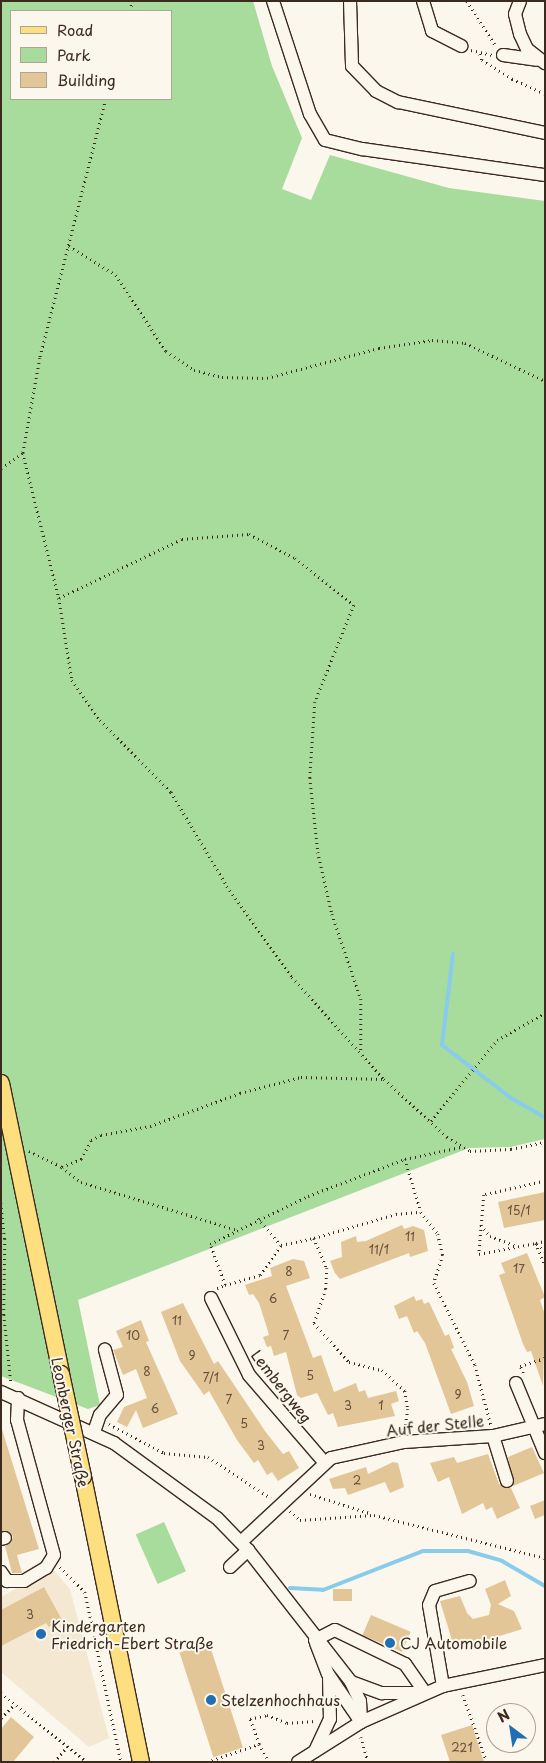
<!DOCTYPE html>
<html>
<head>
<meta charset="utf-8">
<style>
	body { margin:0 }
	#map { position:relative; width:546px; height:1763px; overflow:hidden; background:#fbf7ec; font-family:"Playpen Sans",sans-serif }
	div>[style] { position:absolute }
	.built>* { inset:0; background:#f4e8d2 }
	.green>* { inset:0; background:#a8dc9d; transform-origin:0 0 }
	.stream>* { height:4px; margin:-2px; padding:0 2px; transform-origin:2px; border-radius:2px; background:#89cbea }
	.building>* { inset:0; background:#e2c697; transform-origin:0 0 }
	.path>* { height:2.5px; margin-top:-1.25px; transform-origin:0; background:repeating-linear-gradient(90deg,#3b2a1e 0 1px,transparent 0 5px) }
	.roads { filter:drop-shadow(1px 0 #3b2a1e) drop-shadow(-1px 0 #3b2a1e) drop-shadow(0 1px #3b2a1e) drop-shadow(0 -1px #3b2a1e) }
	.minor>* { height:12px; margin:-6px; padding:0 6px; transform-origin:6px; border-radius:6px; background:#fbf7ec }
	.major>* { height:16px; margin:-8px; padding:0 8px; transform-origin:8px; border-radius:8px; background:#fedf80 }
	.bridges { filter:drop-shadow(1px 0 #3b2a1e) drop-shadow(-1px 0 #3b2a1e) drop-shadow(0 1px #3b2a1e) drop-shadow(0 -1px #3b2a1e) }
	.major-bridge>* { height:16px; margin:-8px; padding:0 8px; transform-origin:8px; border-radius:8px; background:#fedf80 }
	.dots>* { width:14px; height:14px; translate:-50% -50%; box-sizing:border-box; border:2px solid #fbf7ec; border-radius:50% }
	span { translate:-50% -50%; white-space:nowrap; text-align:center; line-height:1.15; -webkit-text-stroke:4px #fbf7ec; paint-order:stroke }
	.number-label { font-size:12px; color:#65513c }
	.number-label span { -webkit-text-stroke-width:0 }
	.street-label { font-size:15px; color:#3b2a1e }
	.poi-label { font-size:15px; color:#3b2a1e }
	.left { translate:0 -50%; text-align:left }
	.frame { position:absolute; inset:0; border:2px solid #3b2a1e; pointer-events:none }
	.legend { position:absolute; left:10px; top:10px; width:162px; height:90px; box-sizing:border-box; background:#fbf7ec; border:1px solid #aea59a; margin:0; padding:6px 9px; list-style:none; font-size:15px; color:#3b2a1e }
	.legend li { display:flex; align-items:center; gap:10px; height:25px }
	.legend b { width:25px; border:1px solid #aea59a }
	.north { position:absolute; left:486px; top:1703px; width:50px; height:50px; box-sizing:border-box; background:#fbf7ec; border:1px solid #aea59a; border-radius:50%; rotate:329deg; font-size:14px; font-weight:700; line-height:20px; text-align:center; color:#3b2a1e }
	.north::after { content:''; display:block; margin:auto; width:18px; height:22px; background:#1f6fb2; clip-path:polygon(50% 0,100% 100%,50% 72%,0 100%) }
</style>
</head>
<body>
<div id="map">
	<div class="built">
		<i style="clip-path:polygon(52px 1568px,70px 1589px,109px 1738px,89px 1747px,1px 1672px,1px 1597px)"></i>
	</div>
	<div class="green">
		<i style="clip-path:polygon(evenodd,1px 1px,253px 1px,272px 66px,302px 138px,282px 189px,311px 200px,330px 155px,449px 188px,545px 201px,545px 1139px,510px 1147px,469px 1148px,78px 1300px,100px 1405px,88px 1409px,1px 1376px,1px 1px,11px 11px,171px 11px,171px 99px,11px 99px,11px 11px)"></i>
		<i style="left:164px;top:1522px;width:54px;height:31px;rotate:66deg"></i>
	</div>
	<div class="stream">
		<i style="left:453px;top:954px;width:92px;rotate:96.9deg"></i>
		<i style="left:442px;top:1045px;width:87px;rotate:37.5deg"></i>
		<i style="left:511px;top:1098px;width:39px;rotate:30deg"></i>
		<i style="left:290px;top:1588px;width:33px;rotate:3deg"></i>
		<i style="left:323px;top:1590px;width:107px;rotate:-21.3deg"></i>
		<i style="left:423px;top:1551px;width:45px"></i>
		<i style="left:468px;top:1551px;width:35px;rotate:16deg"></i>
		<i style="left:502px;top:1561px;width:50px;rotate:30.2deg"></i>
	</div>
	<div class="building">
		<i style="clip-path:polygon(545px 1192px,545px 1220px,504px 1228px,498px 1202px)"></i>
		<i style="clip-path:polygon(402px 1225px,404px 1229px,413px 1226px,424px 1230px,428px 1251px,410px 1257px,409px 1253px,340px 1279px,335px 1273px,330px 1261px,342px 1257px,341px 1242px,356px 1236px,357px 1242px,366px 1241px)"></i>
		<i style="clip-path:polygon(527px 1253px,545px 1297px,540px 1300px,545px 1315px,543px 1386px,531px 1351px,527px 1352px,523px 1344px,499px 1275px,505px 1273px,501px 1263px)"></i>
		<i style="clip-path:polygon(293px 1259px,304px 1261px,310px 1278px,286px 1286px,313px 1358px,321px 1355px,334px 1392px,356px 1383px,359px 1392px,365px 1390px,368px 1398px,396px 1391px,399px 1401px,391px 1404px,395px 1416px,338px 1427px,333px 1413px,328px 1415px,317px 1393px,301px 1398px,297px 1395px,286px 1352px,274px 1356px,271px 1346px,267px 1347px,263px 1337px,269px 1335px,267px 1328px,259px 1303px,253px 1294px,249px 1295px,245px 1285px,272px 1276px,270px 1268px)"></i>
		<i style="clip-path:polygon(414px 1296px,416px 1301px,422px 1299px,424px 1304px,429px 1302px,445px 1336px,449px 1334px,454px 1348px,451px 1349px,467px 1382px,474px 1406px,451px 1414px,425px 1343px,417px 1331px,414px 1333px,407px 1316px,399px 1319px,394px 1306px)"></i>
		<i style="clip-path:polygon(183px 1303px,214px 1364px,218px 1361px,265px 1431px,283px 1454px,289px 1451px,299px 1468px,278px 1481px,272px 1472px,267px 1475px,258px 1460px,254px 1463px,237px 1440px,209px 1391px,204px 1395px,180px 1361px,161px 1312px)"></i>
		<i style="clip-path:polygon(141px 1320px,149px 1341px,146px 1342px,178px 1414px,143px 1428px,136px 1410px,127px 1427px,117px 1422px,124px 1407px,147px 1398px,136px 1369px,123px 1375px,113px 1350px,123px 1347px,116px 1331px)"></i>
		<i style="clip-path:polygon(1px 1426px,39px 1549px,17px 1555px,22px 1573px,12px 1573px,5px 1546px,11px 1543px,13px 1536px,1px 1531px)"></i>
		<i style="clip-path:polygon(532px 1447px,544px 1473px,513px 1486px,508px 1457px)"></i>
		<i style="clip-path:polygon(488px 1454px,499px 1484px,511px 1488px,520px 1508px,497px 1519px,492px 1507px,486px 1510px,483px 1503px,462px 1514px,449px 1477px,438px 1482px,430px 1463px,454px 1457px,457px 1463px)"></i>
		<i style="clip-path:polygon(393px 1462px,398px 1463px,404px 1487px,390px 1493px,385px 1482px,348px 1495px,345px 1488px,333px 1489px,329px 1479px,366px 1467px,368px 1474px)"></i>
		<i style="clip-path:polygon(545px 1500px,545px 1515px,535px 1519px,530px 1506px)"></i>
		<i style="clip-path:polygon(505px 1580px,511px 1596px,498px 1604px,514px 1611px,522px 1629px,455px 1650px,440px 1601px,460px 1596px,467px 1613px,473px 1619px,489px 1615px,491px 1605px,485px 1589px)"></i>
		<i style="clip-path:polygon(44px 1587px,62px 1620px,49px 1627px,46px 1623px,1px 1646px,1px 1610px)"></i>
		<i style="left:352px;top:1589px;width:12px;height:19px;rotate:90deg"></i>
		<i style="left:371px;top:1615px;width:43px;height:22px;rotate:23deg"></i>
		<i style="left:209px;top:1643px;width:110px;height:31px;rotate:72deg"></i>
		<i style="clip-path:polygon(11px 1717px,34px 1737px,13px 1762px,1px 1762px,1px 1729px)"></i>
		<i style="clip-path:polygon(472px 1725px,484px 1762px,450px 1762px,441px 1735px)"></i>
	</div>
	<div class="path">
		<i style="left:467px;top:1px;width:54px;rotate:57.2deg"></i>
		<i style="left:130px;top:11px;width:10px;rotate:-79deg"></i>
		<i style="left:471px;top:50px;width:22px;rotate:13deg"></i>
		<i style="left:480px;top:54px;width:6px;rotate:72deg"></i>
		<i style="left:482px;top:60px;width:36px;rotate:32deg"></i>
		<i style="left:512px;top:79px;width:36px;rotate:24deg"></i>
		<i style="left:106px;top:99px;width:267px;rotate:104.3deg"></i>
		<i style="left:40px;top:358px;width:97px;rotate:100.1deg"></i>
		<i style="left:23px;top:453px;width:149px;rotate:76.1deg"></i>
		<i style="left:59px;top:598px;width:83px;rotate:81deg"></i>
		<i style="left:72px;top:680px;width:49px;rotate:55deg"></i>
		<i style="left:100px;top:720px;width:101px;rotate:45.4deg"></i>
		<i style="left:171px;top:792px;width:109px;rotate:59.2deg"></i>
		<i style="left:227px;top:886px;width:112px;rotate:54.5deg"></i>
		<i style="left:292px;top:977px;width:137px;rotate:48deg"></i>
		<i style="left:384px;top:1079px;width:86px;rotate:42.6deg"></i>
		<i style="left:447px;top:1137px;width:27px;rotate:31deg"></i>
		<i style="left:470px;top:1151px;width:41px;rotate:-2.8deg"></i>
		<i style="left:511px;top:1149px;width:35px;rotate:-12deg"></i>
		<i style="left:69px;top:246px;width:55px;rotate:31.7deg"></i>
		<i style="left:116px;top:275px;width:91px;rotate:56.7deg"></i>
		<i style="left:166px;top:351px;width:34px;rotate:34deg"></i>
		<i style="left:194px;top:370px;width:29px;rotate:14deg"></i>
		<i style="left:222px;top:377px;width:45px;rotate:1.3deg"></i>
		<i style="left:267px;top:378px;width:116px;rotate:-15deg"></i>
		<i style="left:379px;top:348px;width:54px;rotate:-8.6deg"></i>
		<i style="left:432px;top:340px;width:33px;rotate:5deg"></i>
		<i style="left:465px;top:343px;width:89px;rotate:25.4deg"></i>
		<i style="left:1px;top:468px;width:27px;rotate:-34deg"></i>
		<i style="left:59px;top:598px;width:136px;rotate:-25.6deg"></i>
		<i style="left:182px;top:539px;width:67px;rotate:-4.3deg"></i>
		<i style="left:249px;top:534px;width:52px;rotate:27.6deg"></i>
		<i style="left:295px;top:558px;width:75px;rotate:38.5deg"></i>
		<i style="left:354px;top:605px;width:105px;rotate:111.9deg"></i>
		<i style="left:315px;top:702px;width:76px;rotate:93.8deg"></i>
		<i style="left:310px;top:778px;width:74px;rotate:83.8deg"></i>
		<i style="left:318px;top:852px;width:64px;rotate:77.3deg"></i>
		<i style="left:332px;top:914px;width:90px;rotate:71.2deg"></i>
		<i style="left:361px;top:999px;width:52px;rotate:90deg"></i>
		<i style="left:431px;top:1121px;width:104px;rotate:-50.8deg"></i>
		<i style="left:497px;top:1040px;width:55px;rotate:-29.4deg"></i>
		<i style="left:29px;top:1151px;width:37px;rotate:26deg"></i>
		<i style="left:62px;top:1167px;width:21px;rotate:-23deg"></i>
		<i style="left:81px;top:1159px;width:21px;rotate:-62deg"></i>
		<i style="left:91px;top:1140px;width:11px;rotate:-27deg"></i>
		<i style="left:101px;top:1135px;width:50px;rotate:-10.4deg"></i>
		<i style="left:150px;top:1126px;width:96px;rotate:-20.1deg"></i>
		<i style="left:240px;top:1093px;width:63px;rotate:-14.7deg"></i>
		<i style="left:301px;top:1077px;width:83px;rotate:1.4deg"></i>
		<i style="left:405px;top:1159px;width:55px;rotate:73.2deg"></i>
		<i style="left:421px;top:1212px;width:28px;rotate:52deg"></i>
		<i style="left:438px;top:1234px;width:22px;rotate:77deg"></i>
		<i style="left:443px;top:1255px;width:29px;rotate:108deg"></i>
		<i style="left:434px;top:1283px;width:92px;rotate:63.4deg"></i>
		<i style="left:475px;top:1365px;width:62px;rotate:75.1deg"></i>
		<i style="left:62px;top:1167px;width:24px;rotate:38deg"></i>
		<i style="left:81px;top:1182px;width:163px;rotate:17.1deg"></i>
		<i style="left:545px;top:1181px;width:63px;rotate:167.1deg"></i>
		<i style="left:484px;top:1195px;width:59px;rotate:94.8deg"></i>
		<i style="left:479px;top:1254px;width:58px;rotate:-10.9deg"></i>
		<i style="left:536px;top:1243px;width:24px;rotate:68deg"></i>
		<i style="left:1px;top:1203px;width:36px;rotate:84deg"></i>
		<i style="left:5px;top:1239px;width:76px;rotate:90.8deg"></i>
		<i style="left:4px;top:1315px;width:68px;rotate:84.1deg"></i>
		<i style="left:258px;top:1218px;width:35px;rotate:50deg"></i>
		<i style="left:481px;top:1225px;width:14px;rotate:51deg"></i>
		<i style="left:490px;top:1236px;width:28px;rotate:21deg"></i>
		<i style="left:314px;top:1238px;width:85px;rotate:-16.3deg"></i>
		<i style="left:396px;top:1214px;width:25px;rotate:-5deg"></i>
		<i style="left:536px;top:1243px;width:9px;rotate:-13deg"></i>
		<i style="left:537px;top:1244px;width:11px;rotate:41deg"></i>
		<i style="left:225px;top:1285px;width:36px;rotate:-16deg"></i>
		<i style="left:260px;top:1275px;width:37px;rotate:-55deg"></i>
		<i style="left:281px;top:1245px;width:34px;rotate:-12deg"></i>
		<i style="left:314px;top:1238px;width:33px;rotate:67deg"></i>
		<i style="left:327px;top:1268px;width:21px;rotate:93deg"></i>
		<i style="left:326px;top:1289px;width:36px;rotate:109deg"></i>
		<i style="left:314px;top:1323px;width:52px;rotate:48.1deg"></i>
		<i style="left:349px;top:1362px;width:34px;rotate:14deg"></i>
		<i style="left:382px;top:1370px;width:31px;rotate:42deg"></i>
		<i style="left:405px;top:1391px;width:18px;rotate:81deg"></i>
		<i style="left:408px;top:1409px;width:21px;rotate:98deg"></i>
		<i style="left:217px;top:1288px;width:9px;rotate:-21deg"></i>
		<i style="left:225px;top:1285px;width:44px;rotate:-110.1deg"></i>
		<i style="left:210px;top:1244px;width:109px;rotate:-26.1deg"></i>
		<i style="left:308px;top:1196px;width:104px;rotate:-20.9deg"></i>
		<i style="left:405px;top:1159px;width:57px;rotate:-12.1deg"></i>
		<i style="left:523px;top:1373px;width:8px;rotate:-113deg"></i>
		<i style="left:520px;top:1366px;width:26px;rotate:-18deg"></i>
		<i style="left:109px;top:1424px;width:62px;rotate:27.8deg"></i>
		<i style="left:164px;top:1453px;width:44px;rotate:5.2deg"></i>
		<i style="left:208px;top:1457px;width:75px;rotate:33.1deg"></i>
		<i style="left:310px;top:1494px;width:62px;rotate:17.9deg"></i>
		<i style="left:290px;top:1511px;width:13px;rotate:42deg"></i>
		<i style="left:300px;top:1520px;width:73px;rotate:-3.9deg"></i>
		<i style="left:374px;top:1515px;width:176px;rotate:14.1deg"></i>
		<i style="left:60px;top:1567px;width:35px;rotate:45deg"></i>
		<i style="left:85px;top:1592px;width:174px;rotate:78deg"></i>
		<i style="left:1px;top:1693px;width:110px;rotate:38.7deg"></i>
		<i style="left:463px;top:1695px;width:71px;rotate:70.3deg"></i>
		<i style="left:1px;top:1718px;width:20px;rotate:-45deg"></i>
		<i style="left:361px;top:1737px;width:26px;rotate:74deg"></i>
		<i style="left:259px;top:1744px;width:16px;rotate:60deg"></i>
		<i style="left:54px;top:1762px;width:20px;rotate:-49deg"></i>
		<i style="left:207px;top:1762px;width:55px;rotate:-19.1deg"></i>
		<i style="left:259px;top:1744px;width:27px;rotate:-110deg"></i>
		<i style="left:250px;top:1719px;width:17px;rotate:-13deg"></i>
		<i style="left:267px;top:1715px;width:22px;rotate:22deg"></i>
		<i style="left:287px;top:1723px;width:28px;rotate:-4deg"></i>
	</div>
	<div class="roads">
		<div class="minor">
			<i style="left:273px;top:1px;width:119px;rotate:71.9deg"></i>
			<i style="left:310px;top:114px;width:30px;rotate:60deg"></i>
			<i style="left:325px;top:140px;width:38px;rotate:14deg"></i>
			<i style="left:362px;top:149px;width:185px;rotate:8.1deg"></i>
			<i style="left:350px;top:1px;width:65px;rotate:88.2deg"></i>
			<i style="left:352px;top:66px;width:35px;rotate:46deg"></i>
			<i style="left:376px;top:91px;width:25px;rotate:27deg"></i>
			<i style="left:398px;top:102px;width:150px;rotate:11.9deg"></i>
			<i style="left:423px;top:1px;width:31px;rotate:73deg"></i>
			<i style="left:432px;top:31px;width:33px;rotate:27deg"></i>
			<i style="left:520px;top:1px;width:14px;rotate:111deg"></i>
			<i style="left:515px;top:14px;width:21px;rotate:76deg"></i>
			<i style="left:520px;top:34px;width:17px;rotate:65deg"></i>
			<i style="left:527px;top:49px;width:23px;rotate:38deg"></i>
			<i style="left:503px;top:55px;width:34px;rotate:8deg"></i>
			<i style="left:211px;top:1298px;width:86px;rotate:63.7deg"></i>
			<i style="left:249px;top:1375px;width:115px;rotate:49.2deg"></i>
			<i style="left:516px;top:1383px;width:76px;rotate:67.5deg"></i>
			<i style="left:1px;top:1392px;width:124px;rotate:24.3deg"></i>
			<i style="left:114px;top:1443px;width:127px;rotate:36.1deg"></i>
			<i style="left:217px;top:1518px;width:45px;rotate:45.9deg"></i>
			<i style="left:248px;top:1550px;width:167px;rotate:52deg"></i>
			<i style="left:351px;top:1682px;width:21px;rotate:65deg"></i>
			<i style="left:360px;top:1701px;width:21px;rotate:87deg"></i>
			<i style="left:94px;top:1432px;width:18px;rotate:-71deg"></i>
			<i style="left:100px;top:1415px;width:26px;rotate:-50deg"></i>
			<i style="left:117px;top:1395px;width:47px;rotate:-104.9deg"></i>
			<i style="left:493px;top:1436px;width:47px;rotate:72.7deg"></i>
			<i style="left:1px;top:1539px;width:4px;rotate:-14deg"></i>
			<i style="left:241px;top:1542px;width:123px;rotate:-43deg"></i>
			<i style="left:331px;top:1458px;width:75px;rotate:-12.4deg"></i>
			<i style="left:404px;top:1442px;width:89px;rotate:-3.9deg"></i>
			<i style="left:493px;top:1436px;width:53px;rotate:-13deg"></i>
			<i style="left:230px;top:1567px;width:25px;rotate:-43deg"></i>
			<i style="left:1px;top:1572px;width:11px;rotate:56deg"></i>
			<i style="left:7px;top:1581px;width:17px"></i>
			<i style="left:24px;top:1581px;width:26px;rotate:-31deg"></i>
			<i style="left:46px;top:1568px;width:15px;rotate:-58deg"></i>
			<i style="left:54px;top:1555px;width:140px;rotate:-105.3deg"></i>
			<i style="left:17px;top:1420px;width:22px;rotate:-87deg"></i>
			<i style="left:315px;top:1640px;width:22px;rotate:-27deg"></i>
			<i style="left:335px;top:1630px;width:78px;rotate:25.9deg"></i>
			<i style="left:405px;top:1664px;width:35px;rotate:55deg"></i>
			<i style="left:316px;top:1643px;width:33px;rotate:69deg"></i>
			<i style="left:328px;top:1674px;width:58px;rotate:55.5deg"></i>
			<i style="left:351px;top:1682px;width:33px;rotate:20deg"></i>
			<i style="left:382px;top:1693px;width:41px"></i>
			<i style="left:443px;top:1686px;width:82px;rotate:-99.8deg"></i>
			<i style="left:429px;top:1605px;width:15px;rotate:-67deg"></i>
			<i style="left:435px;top:1591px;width:36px;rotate:-16deg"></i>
			<i style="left:315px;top:1751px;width:35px;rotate:-65deg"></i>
			<i style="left:330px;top:1719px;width:40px;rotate:-91.4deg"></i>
			<i style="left:298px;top:1762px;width:75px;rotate:-32.4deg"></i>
			<i style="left:361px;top:1722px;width:90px;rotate:-23.7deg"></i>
			<i style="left:443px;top:1686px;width:104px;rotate:-11.6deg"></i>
		</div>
		<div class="major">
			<i style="left:1px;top:1083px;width:297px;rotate:78.3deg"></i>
			<i style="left:83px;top:1477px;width:291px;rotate:78.5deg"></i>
		</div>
	</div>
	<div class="bridges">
		<div class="major-bridge">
			<i style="left:61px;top:1374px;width:105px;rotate:77.9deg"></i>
		</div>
	</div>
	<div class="dots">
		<i style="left:41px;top:1634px;background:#1f6fb2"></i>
		<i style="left:390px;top:1643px;background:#1f6fb2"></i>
		<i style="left:211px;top:1700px;background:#1f6fb2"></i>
	</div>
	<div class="number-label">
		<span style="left:519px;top:1211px">15/1</span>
		<span style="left:410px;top:1237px">11</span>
		<span style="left:379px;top:1250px">11/1</span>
		<span style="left:519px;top:1269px">17</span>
		<span style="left:289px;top:1272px">8</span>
		<span style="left:273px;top:1299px">6</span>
		<span style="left:177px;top:1321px">11</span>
		<span style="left:133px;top:1336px">10</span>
		<span style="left:286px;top:1336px">7</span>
		<span style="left:192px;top:1356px">9</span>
		<span style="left:147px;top:1372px">8</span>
		<span style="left:310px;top:1376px">5</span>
		<span style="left:211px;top:1378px">7/1</span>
		<span style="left:458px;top:1395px">9</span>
		<span style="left:229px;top:1400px">7</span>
		<span style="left:348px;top:1406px">3</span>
		<span style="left:381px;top:1406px">1</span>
		<span style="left:155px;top:1409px">6</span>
		<span style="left:244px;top:1424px">5</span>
		<span style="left:261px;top:1446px">3</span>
		<span style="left:357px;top:1481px">2</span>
		<span style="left:30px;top:1615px">3</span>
		<span style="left:462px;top:1748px">221</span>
	</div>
	<div class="street-label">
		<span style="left:282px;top:1386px;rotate:52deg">Lembergweg</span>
		<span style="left:71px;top:1422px;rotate:78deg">Leonberger Straße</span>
		<span style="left:435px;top:1425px;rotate:-6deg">Auf der Stelle</span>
	</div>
	<div class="poi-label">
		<span class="left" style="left:51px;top:1634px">Kindergarten<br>Friedrich-Ebert Straße</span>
		<span class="left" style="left:400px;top:1643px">CJ Automobile</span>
		<span class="left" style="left:221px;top:1700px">Stelzenhochhaus</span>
	</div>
	<div class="frame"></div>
	<ul class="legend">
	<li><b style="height:6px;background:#fedf80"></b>Road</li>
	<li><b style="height:14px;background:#a8dc9d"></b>Park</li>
	<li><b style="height:14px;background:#e2c697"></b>Building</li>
	</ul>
	<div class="north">N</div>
</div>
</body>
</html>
